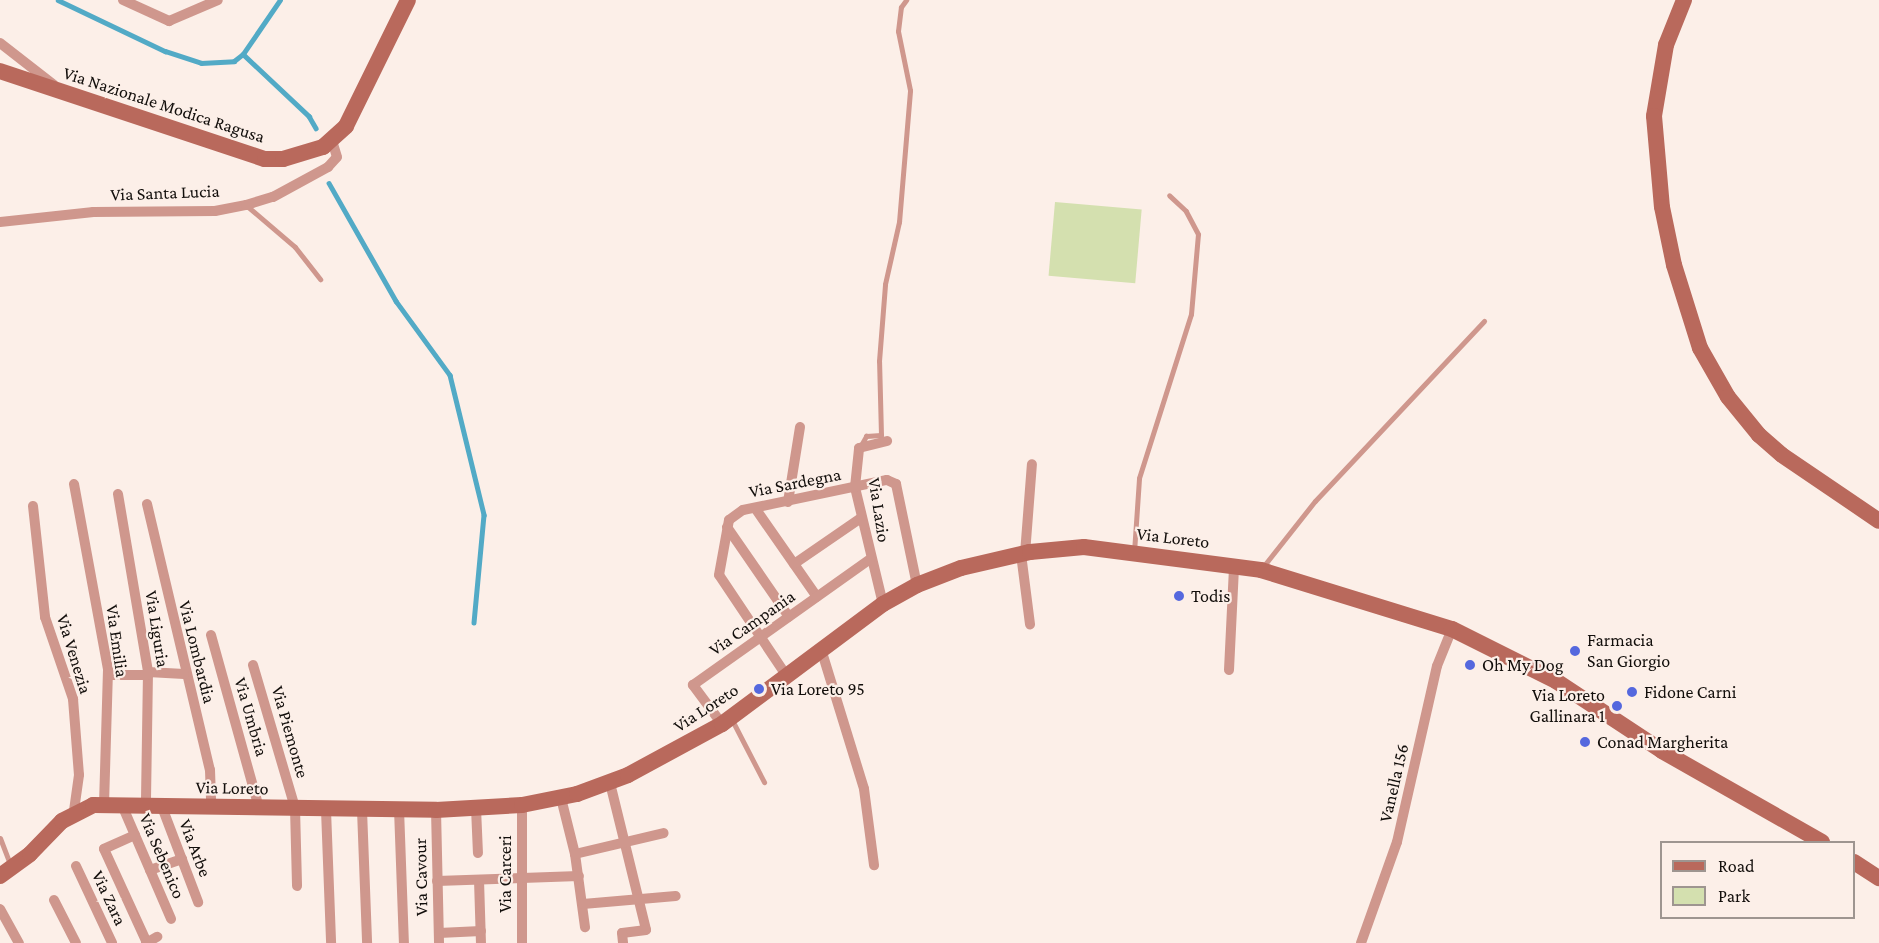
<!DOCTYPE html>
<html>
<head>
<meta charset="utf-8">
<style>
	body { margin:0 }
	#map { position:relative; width:1879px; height:943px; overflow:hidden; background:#fcefe8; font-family:"Crimson Pro",serif }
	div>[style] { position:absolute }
	.green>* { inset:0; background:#d4e0af; transform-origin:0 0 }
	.stream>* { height:4.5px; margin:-2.25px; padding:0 2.25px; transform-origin:2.25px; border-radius:2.25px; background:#52aac6 }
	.lane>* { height:5px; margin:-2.5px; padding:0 2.5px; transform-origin:2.5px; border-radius:2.5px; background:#cf978d }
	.street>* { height:10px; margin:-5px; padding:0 5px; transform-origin:5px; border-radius:5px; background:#cf978d }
	.secondary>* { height:16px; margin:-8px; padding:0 8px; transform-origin:8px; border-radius:8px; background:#b9695c }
	.dots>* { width:16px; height:16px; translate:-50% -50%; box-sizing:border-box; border:3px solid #fcefe8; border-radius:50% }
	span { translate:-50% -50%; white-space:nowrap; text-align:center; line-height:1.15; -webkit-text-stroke:4.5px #fcefe8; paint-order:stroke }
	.street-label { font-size:18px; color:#120e0b }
	.poi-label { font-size:18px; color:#120e0b }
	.left { translate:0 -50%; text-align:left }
	.right { translate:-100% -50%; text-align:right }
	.legend { position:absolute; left:1660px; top:841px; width:195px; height:78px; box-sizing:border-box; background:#fcefe8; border:2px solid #9e9590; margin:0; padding:8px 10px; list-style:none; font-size:18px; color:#120e0b }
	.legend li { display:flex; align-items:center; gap:12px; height:30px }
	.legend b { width:30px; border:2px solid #9e9590 }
</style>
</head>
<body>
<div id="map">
	<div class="green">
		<i style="left:1055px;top:202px;width:87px;height:74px;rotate:5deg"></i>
	</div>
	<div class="stream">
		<i style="left:58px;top:0;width:119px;rotate:25.5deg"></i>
		<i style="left:165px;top:51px;width:38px;rotate:18deg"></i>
		<i style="left:201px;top:63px;width:33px;rotate:-3deg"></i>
		<i style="left:234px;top:61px;width:11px;rotate:-38deg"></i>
		<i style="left:243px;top:54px;width:65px;rotate:-55.6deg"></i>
		<i style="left:243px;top:54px;width:91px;rotate:43.2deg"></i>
		<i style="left:309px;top:116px;width:14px;rotate:60deg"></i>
		<i style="left:329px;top:183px;width:136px;rotate:60.4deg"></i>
		<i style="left:396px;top:301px;width:92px;rotate:53.9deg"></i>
		<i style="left:450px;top:375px;width:144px;rotate:76.3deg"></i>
		<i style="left:484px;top:515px;width:108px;rotate:95.3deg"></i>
	</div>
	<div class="lane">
		<i style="left:247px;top:206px;width:63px;rotate:40.5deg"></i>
		<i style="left:295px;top:247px;width:41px;rotate:52deg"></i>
		<i style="left:860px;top:447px;width:13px;rotate:-61deg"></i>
		<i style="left:866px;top:436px;width:15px;rotate:-4deg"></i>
		<i style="left:881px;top:435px;width:74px;rotate:-91.5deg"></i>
		<i style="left:879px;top:361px;width:77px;rotate:-85.5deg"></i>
		<i style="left:885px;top:284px;width:64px;rotate:-77.3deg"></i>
		<i style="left:899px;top:222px;width:132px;rotate:-85.2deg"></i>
		<i style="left:910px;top:90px;width:60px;rotate:-101.5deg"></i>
		<i style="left:898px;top:31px;width:24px;rotate:-83deg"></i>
		<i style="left:901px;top:7px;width:9px;rotate:-54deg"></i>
		<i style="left:1134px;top:552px;width:74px;rotate:-86.1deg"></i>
		<i style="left:1139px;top:478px;width:172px;rotate:-72.4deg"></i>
		<i style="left:1191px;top:314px;width:80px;rotate:-85deg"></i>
		<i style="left:1198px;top:234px;width:26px;rotate:-118deg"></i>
		<i style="left:1186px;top:211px;width:23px;rotate:-137deg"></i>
		<i style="left:1262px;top:568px;width:85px;rotate:-51.7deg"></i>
		<i style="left:1315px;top:501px;width:247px;rotate:-46.8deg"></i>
		<i style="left:732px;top:720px;width:70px;rotate:62.7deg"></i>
		<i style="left:0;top:838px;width:28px;rotate:69deg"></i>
	</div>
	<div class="street">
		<i style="left:123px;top:0;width:51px;rotate:24.5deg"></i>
		<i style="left:169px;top:21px;width:53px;rotate:-23.2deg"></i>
		<i style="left:0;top:43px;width:68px;rotate:37.9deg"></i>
		<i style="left:0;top:222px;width:94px;rotate:-6.1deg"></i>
		<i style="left:93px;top:212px;width:122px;rotate:-0.5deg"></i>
		<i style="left:215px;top:211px;width:32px;rotate:-11deg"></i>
		<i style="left:246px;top:205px;width:28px;rotate:-17deg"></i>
		<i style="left:273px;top:197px;width:63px;rotate:-28.6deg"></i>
		<i style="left:328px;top:167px;width:13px;rotate:-48deg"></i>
		<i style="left:337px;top:157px;width:17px;rotate:-107deg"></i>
		<i style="left:74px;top:484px;width:189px;rotate:79.6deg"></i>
		<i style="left:108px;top:670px;width:134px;rotate:91.7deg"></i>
		<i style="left:118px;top:494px;width:181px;rotate:80.4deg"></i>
		<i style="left:148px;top:672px;width:134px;rotate:90.9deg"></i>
		<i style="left:788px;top:502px;width:76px;rotate:-80.9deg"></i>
		<i style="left:147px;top:504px;width:273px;rotate:76.7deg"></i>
		<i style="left:210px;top:770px;width:36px;rotate:88deg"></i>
		<i style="left:33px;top:506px;width:112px;rotate:83.8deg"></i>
		<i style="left:45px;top:617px;width:87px;rotate:71.1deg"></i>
		<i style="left:73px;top:699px;width:76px;rotate:85.5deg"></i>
		<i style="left:79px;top:775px;width:37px;rotate:98deg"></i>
		<i style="left:755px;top:508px;width:108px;rotate:55.1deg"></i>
		<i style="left:727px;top:527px;width:109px;rotate:55.4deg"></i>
		<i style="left:1021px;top:554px;width:71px;rotate:82.7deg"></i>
		<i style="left:1025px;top:554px;width:90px;rotate:-85.6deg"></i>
		<i style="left:794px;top:564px;width:81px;rotate:-34.5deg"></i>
		<i style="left:883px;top:604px;width:120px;rotate:-103.5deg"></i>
		<i style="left:855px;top:487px;width:39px;rotate:-84deg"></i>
		<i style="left:859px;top:448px;width:29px;rotate:-14deg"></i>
		<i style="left:211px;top:635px;width:180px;rotate:74.5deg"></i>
		<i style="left:821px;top:649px;width:146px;rotate:72.9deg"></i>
		<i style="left:864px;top:789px;width:77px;rotate:82.5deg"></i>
		<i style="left:253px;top:665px;width:149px;rotate:73.6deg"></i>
		<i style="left:295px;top:808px;width:78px;rotate:88.5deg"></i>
		<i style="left:1229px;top:670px;width:104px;rotate:-87.2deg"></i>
		<i style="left:148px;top:672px;width:36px;rotate:3deg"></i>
		<i style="left:108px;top:675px;width:40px"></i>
		<i style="left:786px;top:675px;width:120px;rotate:-123.8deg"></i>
		<i style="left:719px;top:575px;width:56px;rotate:-79.7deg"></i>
		<i style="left:729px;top:520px;width:17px;rotate:-36deg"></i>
		<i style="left:743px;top:510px;width:147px;rotate:-11.8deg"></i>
		<i style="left:887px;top:480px;width:10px;rotate:24deg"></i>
		<i style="left:896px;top:484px;width:103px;rotate:78.3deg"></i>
		<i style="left:722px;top:724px;width:49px;rotate:-126.6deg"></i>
		<i style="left:693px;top:685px;width:217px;rotate:-35.4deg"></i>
		<i style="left:610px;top:783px;width:151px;rotate:76.2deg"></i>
		<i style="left:646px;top:930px;width:24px;rotate:173deg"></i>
		<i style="left:622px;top:933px;width:10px;rotate:84deg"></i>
		<i style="left:561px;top:798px;width:58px;rotate:76deg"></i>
		<i style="left:575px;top:854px;width:74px;rotate:82.2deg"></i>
		<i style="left:122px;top:805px;width:124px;rotate:66.7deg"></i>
		<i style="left:522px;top:805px;width:138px;rotate:90deg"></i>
		<i style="left:162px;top:807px;width:102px;rotate:69.2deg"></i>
		<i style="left:476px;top:808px;width:45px;rotate:87.5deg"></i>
		<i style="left:399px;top:809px;width:134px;rotate:87.9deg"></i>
		<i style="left:326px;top:810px;width:133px;rotate:87.8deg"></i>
		<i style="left:362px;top:810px;width:133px;rotate:87.8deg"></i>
		<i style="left:436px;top:810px;width:133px;rotate:88.7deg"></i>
		<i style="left:135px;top:835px;width:34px;rotate:156deg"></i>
		<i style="left:104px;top:849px;width:103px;rotate:65.4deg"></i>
		<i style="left:575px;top:854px;width:91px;rotate:-13.3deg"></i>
		<i style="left:76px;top:866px;width:85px;rotate:64.9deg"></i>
		<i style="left:150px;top:870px;width:34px;rotate:-19deg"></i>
		<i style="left:479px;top:880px;width:63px;rotate:88.2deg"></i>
		<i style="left:437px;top:881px;width:142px;rotate:-2deg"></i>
		<i style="left:54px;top:900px;width:48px;rotate:62.9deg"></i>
		<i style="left:583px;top:904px;width:93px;rotate:-4.9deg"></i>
		<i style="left:0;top:909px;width:39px;rotate:61deg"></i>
		<i style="left:439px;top:933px;width:42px;rotate:-2.7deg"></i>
		<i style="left:146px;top:943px;width:13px;rotate:-29deg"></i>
		<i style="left:1361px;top:943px;width:107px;rotate:-70.4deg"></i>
		<i style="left:1397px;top:842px;width:180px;rotate:-77.2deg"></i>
		<i style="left:1437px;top:666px;width:40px;rotate:-68deg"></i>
	</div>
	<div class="secondary">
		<i style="left:1684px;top:0;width:48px;rotate:111.8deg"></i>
		<i style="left:1666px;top:45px;width:72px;rotate:99.6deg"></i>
		<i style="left:1654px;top:116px;width:91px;rotate:85deg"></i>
		<i style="left:1662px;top:207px;width:59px;rotate:78.3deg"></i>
		<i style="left:1674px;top:265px;width:87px;rotate:72.6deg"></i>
		<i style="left:1700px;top:348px;width:56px;rotate:60.3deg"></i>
		<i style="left:1728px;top:397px;width:49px;rotate:50.8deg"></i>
		<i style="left:1759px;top:435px;width:30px;rotate:41deg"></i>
		<i style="left:1782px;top:455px;width:117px;rotate:34.2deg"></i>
		<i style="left:0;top:71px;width:279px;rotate:18.4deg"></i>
		<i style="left:265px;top:159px;width:18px"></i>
		<i style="left:283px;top:159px;width:42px;rotate:-16.7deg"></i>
		<i style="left:323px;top:147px;width:31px;rotate:-42deg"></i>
		<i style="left:346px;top:126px;width:140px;rotate:-63.8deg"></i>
		<i style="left:1854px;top:862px;width:30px;rotate:33deg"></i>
		<i style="left:0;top:876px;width:37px;rotate:-36deg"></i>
		<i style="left:30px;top:854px;width:46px;rotate:-45.9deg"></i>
		<i style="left:62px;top:821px;width:35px;rotate:-27deg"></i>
		<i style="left:93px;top:805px;width:343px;rotate:0.8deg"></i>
		<i style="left:436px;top:810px;width:86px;rotate:-3.3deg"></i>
		<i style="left:522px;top:805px;width:56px;rotate:-11.3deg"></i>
		<i style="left:577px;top:794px;width:54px;rotate:-20.4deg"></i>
		<i style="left:628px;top:775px;width:107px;rotate:-28.5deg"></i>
		<i style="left:722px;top:724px;width:201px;rotate:-36.7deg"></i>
		<i style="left:883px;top:604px;width:39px;rotate:-29deg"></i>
		<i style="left:917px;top:585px;width:47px;rotate:-21.1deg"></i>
		<i style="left:961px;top:568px;width:71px;rotate:-13.1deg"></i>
		<i style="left:1030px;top:552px;width:54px;rotate:-5.3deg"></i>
		<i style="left:1084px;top:547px;width:178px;rotate:7.4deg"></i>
		<i style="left:1261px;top:570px;width:200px;rotate:17.2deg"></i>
		<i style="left:1452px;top:629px;width:116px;rotate:26.6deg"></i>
		<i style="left:1556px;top:681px;width:127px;rotate:33.4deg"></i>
		<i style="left:1662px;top:751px;width:184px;rotate:29.6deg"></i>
	</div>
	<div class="dots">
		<i style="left:1179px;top:596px;background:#5568de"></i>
		<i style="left:1575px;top:651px;background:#5568de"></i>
		<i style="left:1470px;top:665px;background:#5568de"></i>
		<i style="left:759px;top:689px;background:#5568de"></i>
		<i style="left:1632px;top:692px;background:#5568de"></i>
		<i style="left:1617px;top:706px;background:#5568de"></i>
		<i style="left:1585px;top:742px;background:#5568de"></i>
	</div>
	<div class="street-label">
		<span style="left:164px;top:105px;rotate:18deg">Via Nazionale Modica Ragusa</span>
		<span style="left:165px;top:193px;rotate:-2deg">Via Santa Lucia</span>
		<span style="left:795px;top:483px;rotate:-11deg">Via Sardegna</span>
		<span style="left:879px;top:510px;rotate:81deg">Via Lazio</span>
		<span style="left:1173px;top:538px;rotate:7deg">Via Loreto</span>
		<span style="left:752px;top:623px;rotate:-35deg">Via Campania</span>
		<span style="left:157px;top:629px;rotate:81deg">Via Liguria</span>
		<span style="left:117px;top:641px;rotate:82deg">Via Emilia</span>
		<span style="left:197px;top:652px;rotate:76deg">Via Lombardia</span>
		<span style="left:74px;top:654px;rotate:73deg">Via Venezia</span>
		<span style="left:706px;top:708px;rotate:-33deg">Via Loreto</span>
		<span style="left:251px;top:717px;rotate:74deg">Via Umbria</span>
		<span style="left:290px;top:732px;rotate:74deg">Via Piemonte</span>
		<span style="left:1394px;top:783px;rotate:-77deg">Vanella 156</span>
		<span style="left:232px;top:788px;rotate:1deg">Via Loreto</span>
		<span style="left:195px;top:848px;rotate:69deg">Via Arbe</span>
		<span style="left:162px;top:856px;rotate:67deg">Via Sebenico</span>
		<span style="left:505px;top:874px;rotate:-90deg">Via Carceri</span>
		<span style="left:421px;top:877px;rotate:-91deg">Via Cavour</span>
		<span style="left:109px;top:898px;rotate:65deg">Via Zara</span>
	</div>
	<div class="poi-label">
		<span class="left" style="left:1191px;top:596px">Todis</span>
		<span class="left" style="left:1587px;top:651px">Farmacia<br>San Giorgio</span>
		<span class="left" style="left:1482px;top:665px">Oh My Dog</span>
		<span class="left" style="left:771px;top:689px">Via Loreto 95</span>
		<span class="left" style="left:1644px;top:692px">Fidone Carni</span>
		<span class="right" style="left:1605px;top:706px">Via Loreto<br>Gallinara 1</span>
		<span class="left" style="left:1597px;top:742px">Conad Margherita</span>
	</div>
	<ul class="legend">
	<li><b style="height:8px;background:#b9695c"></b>Road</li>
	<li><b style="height:16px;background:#d4e0af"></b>Park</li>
	</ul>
</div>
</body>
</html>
